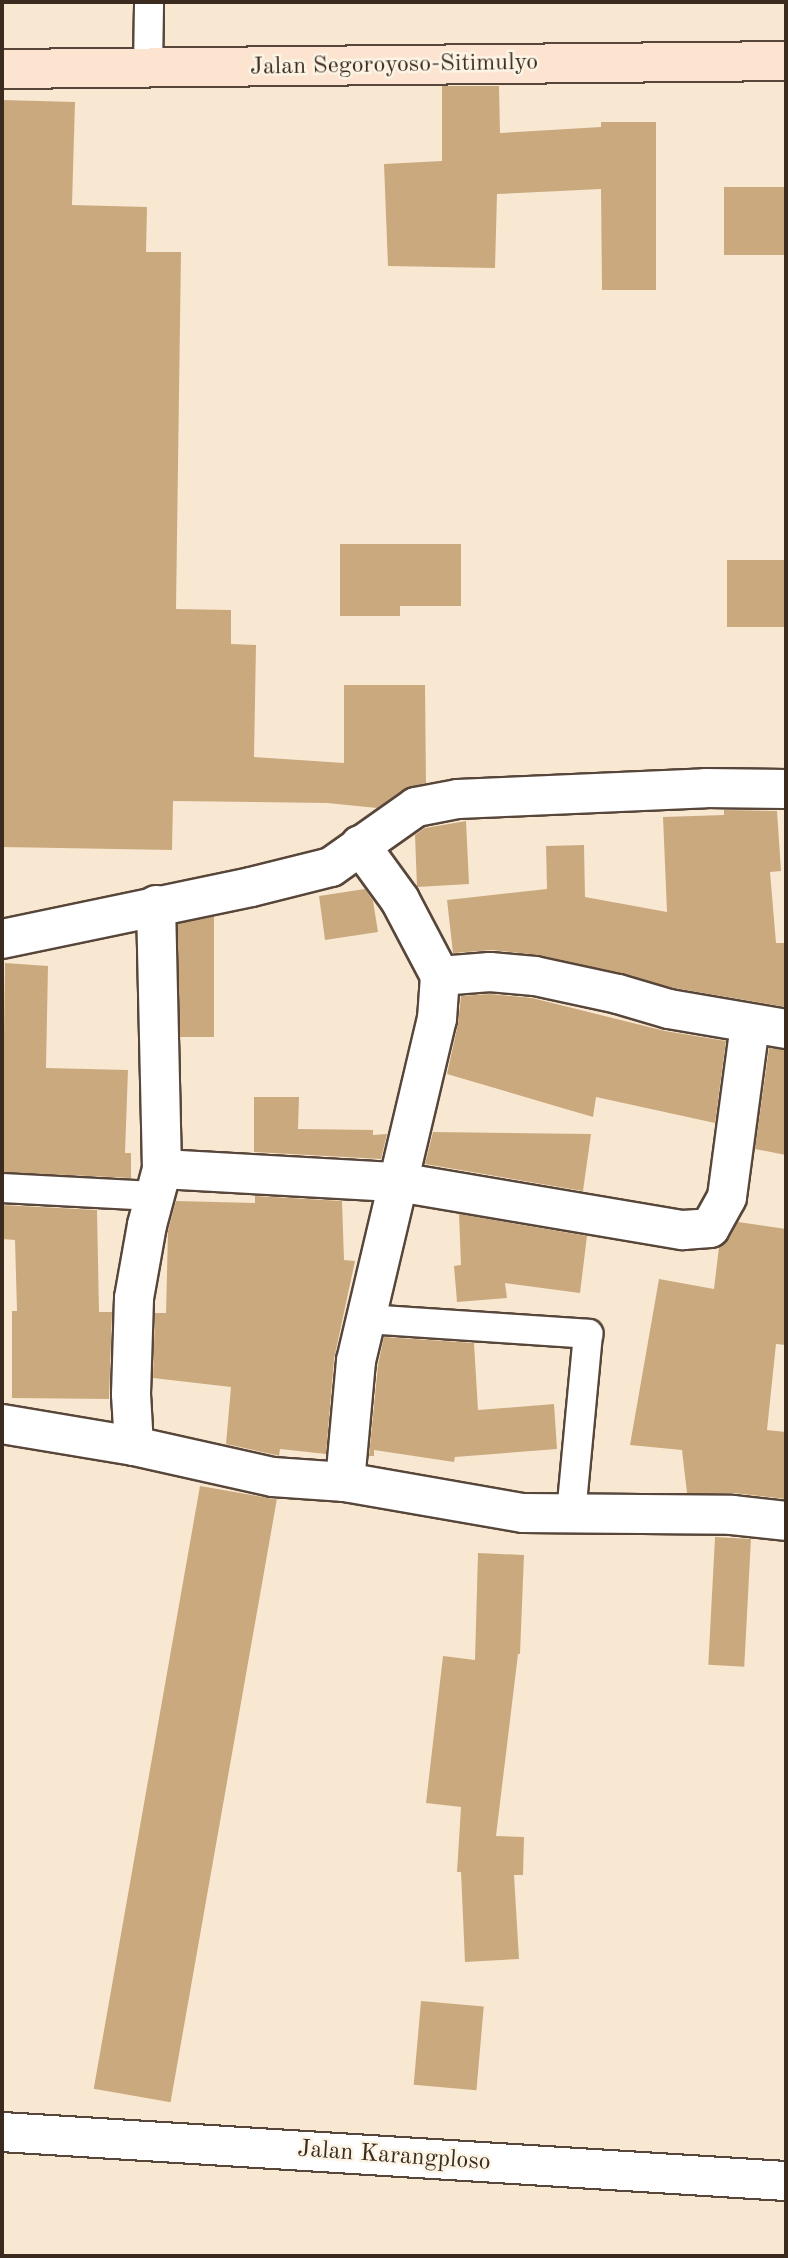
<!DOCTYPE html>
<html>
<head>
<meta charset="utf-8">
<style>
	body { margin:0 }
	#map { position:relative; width:788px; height:2258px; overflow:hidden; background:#f8e8d1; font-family:"Old Standard TT",serif }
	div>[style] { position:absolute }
	.building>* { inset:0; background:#cba97f; transform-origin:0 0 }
	.roads { filter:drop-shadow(2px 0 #574639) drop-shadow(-2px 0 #574639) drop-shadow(0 2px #574639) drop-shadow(0 -2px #574639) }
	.lane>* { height:28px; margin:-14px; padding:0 14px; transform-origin:14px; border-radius:14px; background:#fff }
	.street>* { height:38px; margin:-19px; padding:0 19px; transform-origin:19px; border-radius:19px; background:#fff }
	.secondary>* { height:38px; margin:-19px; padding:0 19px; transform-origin:19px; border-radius:19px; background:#fde4d1 }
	span { translate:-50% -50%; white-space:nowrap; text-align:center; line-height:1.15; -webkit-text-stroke:5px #fcf5e5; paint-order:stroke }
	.street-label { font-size:24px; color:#3b2a1e }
	.frame { position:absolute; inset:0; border:4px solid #3b2a1e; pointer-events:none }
</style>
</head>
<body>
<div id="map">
	<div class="building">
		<i style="clip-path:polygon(442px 86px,499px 86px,500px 133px,601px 127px,601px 122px,656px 122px,656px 290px,602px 290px,601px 189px,497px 194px,495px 268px,388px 266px,384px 164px,442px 161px)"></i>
		<i style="clip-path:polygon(2px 100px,75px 102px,72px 205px,147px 207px,146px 252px,181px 252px,176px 609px,231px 610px,231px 644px,256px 645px,254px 757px,344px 763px,344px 685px,425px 685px,426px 783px,404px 789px,377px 808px,327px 803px,173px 801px,172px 850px,2px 847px)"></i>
		<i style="left:786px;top:187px;width:68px;height:62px;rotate:90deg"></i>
		<i style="clip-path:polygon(340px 544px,461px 544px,461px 606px,400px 606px,400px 616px,340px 616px)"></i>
		<i style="left:786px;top:560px;width:67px;height:59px;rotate:90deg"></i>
		<i style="clip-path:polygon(724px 810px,777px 811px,781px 871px,770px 872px,776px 943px,786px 943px,786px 1007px,674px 988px,539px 955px,492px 950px,453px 953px,447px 900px,547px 889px,546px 846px,584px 845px,585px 897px,667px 912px,663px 817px,724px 815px)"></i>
		<i style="clip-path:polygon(466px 821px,469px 884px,417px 887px,415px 835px,425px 828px)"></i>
		<i style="clip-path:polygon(365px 889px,373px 901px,378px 932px,325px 940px,319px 896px)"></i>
		<i style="left:214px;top:917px;width:120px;height:37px;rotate:90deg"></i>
		<i style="clip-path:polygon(5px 963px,48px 966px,46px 1068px,128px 1070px,125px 1153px,131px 1153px,131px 1178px,2px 1172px)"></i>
		<i style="clip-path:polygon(490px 994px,532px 998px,665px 1031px,726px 1041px,715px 1123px,596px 1097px,593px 1117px,447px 1074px,458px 1024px,461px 996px)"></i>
		<i style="clip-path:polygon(769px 1048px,786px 1050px,786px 1155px,755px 1149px)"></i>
		<i style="clip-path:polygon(254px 1097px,299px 1097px,298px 1129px,373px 1130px,373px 1135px,387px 1134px,381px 1159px,254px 1152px)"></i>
		<i style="clip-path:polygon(433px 1132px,591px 1134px,583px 1191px,425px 1164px)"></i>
		<i style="clip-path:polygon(255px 1196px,342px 1201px,344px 1260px,355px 1261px,334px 1359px,326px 1454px,280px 1449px,279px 1456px,276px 1455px,226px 1444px,231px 1387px,153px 1378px,155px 1313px,166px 1313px,168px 1231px,176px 1201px,255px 1203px)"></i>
		<i style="clip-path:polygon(2px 1205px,97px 1210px,99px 1312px,112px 1312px,109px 1399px,12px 1398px,12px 1311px,17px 1311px,15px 1240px,2px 1239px)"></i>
		<i style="clip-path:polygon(459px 1214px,587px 1236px,580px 1293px,505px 1283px,507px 1298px,457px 1302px,454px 1266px,461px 1265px)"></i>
		<i style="clip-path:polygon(738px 1222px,786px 1229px,786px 1345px,776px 1344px,767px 1430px,786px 1432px,786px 1499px,734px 1493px,687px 1493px,682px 1450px,630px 1445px,659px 1279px,714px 1289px,719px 1247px,729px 1239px)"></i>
		<i style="clip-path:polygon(384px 1337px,474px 1343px,478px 1410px,554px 1404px,557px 1449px,455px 1457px,454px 1462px,374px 1450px,374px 1456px,369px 1456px,378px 1365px)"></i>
		<i style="left:200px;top:1486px;width:78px;height:612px;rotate:10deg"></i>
		<i style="left:715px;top:1537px;width:36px;height:128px;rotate:3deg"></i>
		<i style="clip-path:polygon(478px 1553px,524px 1555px,520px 1654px,518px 1654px,496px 1836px,524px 1837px,523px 1875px,514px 1875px,519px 1959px,465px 1962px,461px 1872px,457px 1872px,461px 1807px,426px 1803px,443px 1656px,475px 1660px)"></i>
		<i style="left:421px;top:2001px;width:63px;height:84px;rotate:5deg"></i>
	</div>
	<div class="roads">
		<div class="lane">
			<i style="left:148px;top:69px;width:67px;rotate:-89.1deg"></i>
			<i style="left:2px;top:1188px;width:152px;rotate:3deg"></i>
			<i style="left:365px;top:1319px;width:224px;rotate:3.8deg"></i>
			<i style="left:588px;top:1334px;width:181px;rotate:95.4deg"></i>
		</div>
		<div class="street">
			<i style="left:2px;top:939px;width:254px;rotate:-11.8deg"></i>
			<i style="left:251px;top:887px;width:82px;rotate:-14deg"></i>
			<i style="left:331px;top:867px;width:104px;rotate:-35.2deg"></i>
			<i style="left:416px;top:807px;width:43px;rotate:-10.8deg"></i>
			<i style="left:458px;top:799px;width:248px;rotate:-2.5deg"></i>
			<i style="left:706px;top:788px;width:80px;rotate:0.7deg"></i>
			<i style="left:440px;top:976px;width:50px;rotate:-4.6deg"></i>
			<i style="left:490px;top:972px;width:45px;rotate:5.1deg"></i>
			<i style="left:535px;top:976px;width:85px;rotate:12.2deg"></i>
			<i style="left:618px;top:994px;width:53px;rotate:16.4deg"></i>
			<i style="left:669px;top:1009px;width:119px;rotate:9.7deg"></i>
			<i style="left:162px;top:1169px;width:236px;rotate:3.2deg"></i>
			<i style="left:398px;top:1182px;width:289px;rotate:9.6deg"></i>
			<i style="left:683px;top:1230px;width:27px;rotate:-4deg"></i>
			<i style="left:710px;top:1228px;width:35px;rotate:-61deg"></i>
			<i style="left:727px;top:1197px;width:175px;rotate:-82.4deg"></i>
			<i style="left:2px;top:1424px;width:134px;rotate:9.5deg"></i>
			<i style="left:134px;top:1446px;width:142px;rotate:12.6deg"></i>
			<i style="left:273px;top:1477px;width:72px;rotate:4deg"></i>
			<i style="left:345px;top:1482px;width:181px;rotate:9.9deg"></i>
			<i style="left:523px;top:1513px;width:209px;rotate:0.5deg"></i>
			<i style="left:732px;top:1515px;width:54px;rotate:6.3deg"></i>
			<i style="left:134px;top:1446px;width:52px;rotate:-93.3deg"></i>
			<i style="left:131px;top:1394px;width:96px;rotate:-88.2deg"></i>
			<i style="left:134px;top:1298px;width:74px;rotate:-79.9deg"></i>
			<i style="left:147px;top:1225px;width:58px;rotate:-75deg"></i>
			<i style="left:162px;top:1169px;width:264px;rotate:-91.3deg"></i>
			<i style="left:345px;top:1482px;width:121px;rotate:-84.8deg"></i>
			<i style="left:356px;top:1361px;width:351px;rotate:-76.7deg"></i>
			<i style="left:437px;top:1019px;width:43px;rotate:-86deg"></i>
			<i style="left:440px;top:976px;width:86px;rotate:-117.8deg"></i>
			<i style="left:400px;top:900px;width:68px;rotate:-126deg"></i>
			<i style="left:2px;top:2132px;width:786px;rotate:3.58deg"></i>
		</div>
		<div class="secondary">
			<i style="left:2px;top:69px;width:784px;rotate:-0.58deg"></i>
		</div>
	</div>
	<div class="street-label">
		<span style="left:394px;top:66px;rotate:-1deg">Jalan Segoroyoso-Sitimulyo</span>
		<span style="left:394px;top:2157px;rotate:4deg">Jalan Karangploso</span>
	</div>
	<div class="frame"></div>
</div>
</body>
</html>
